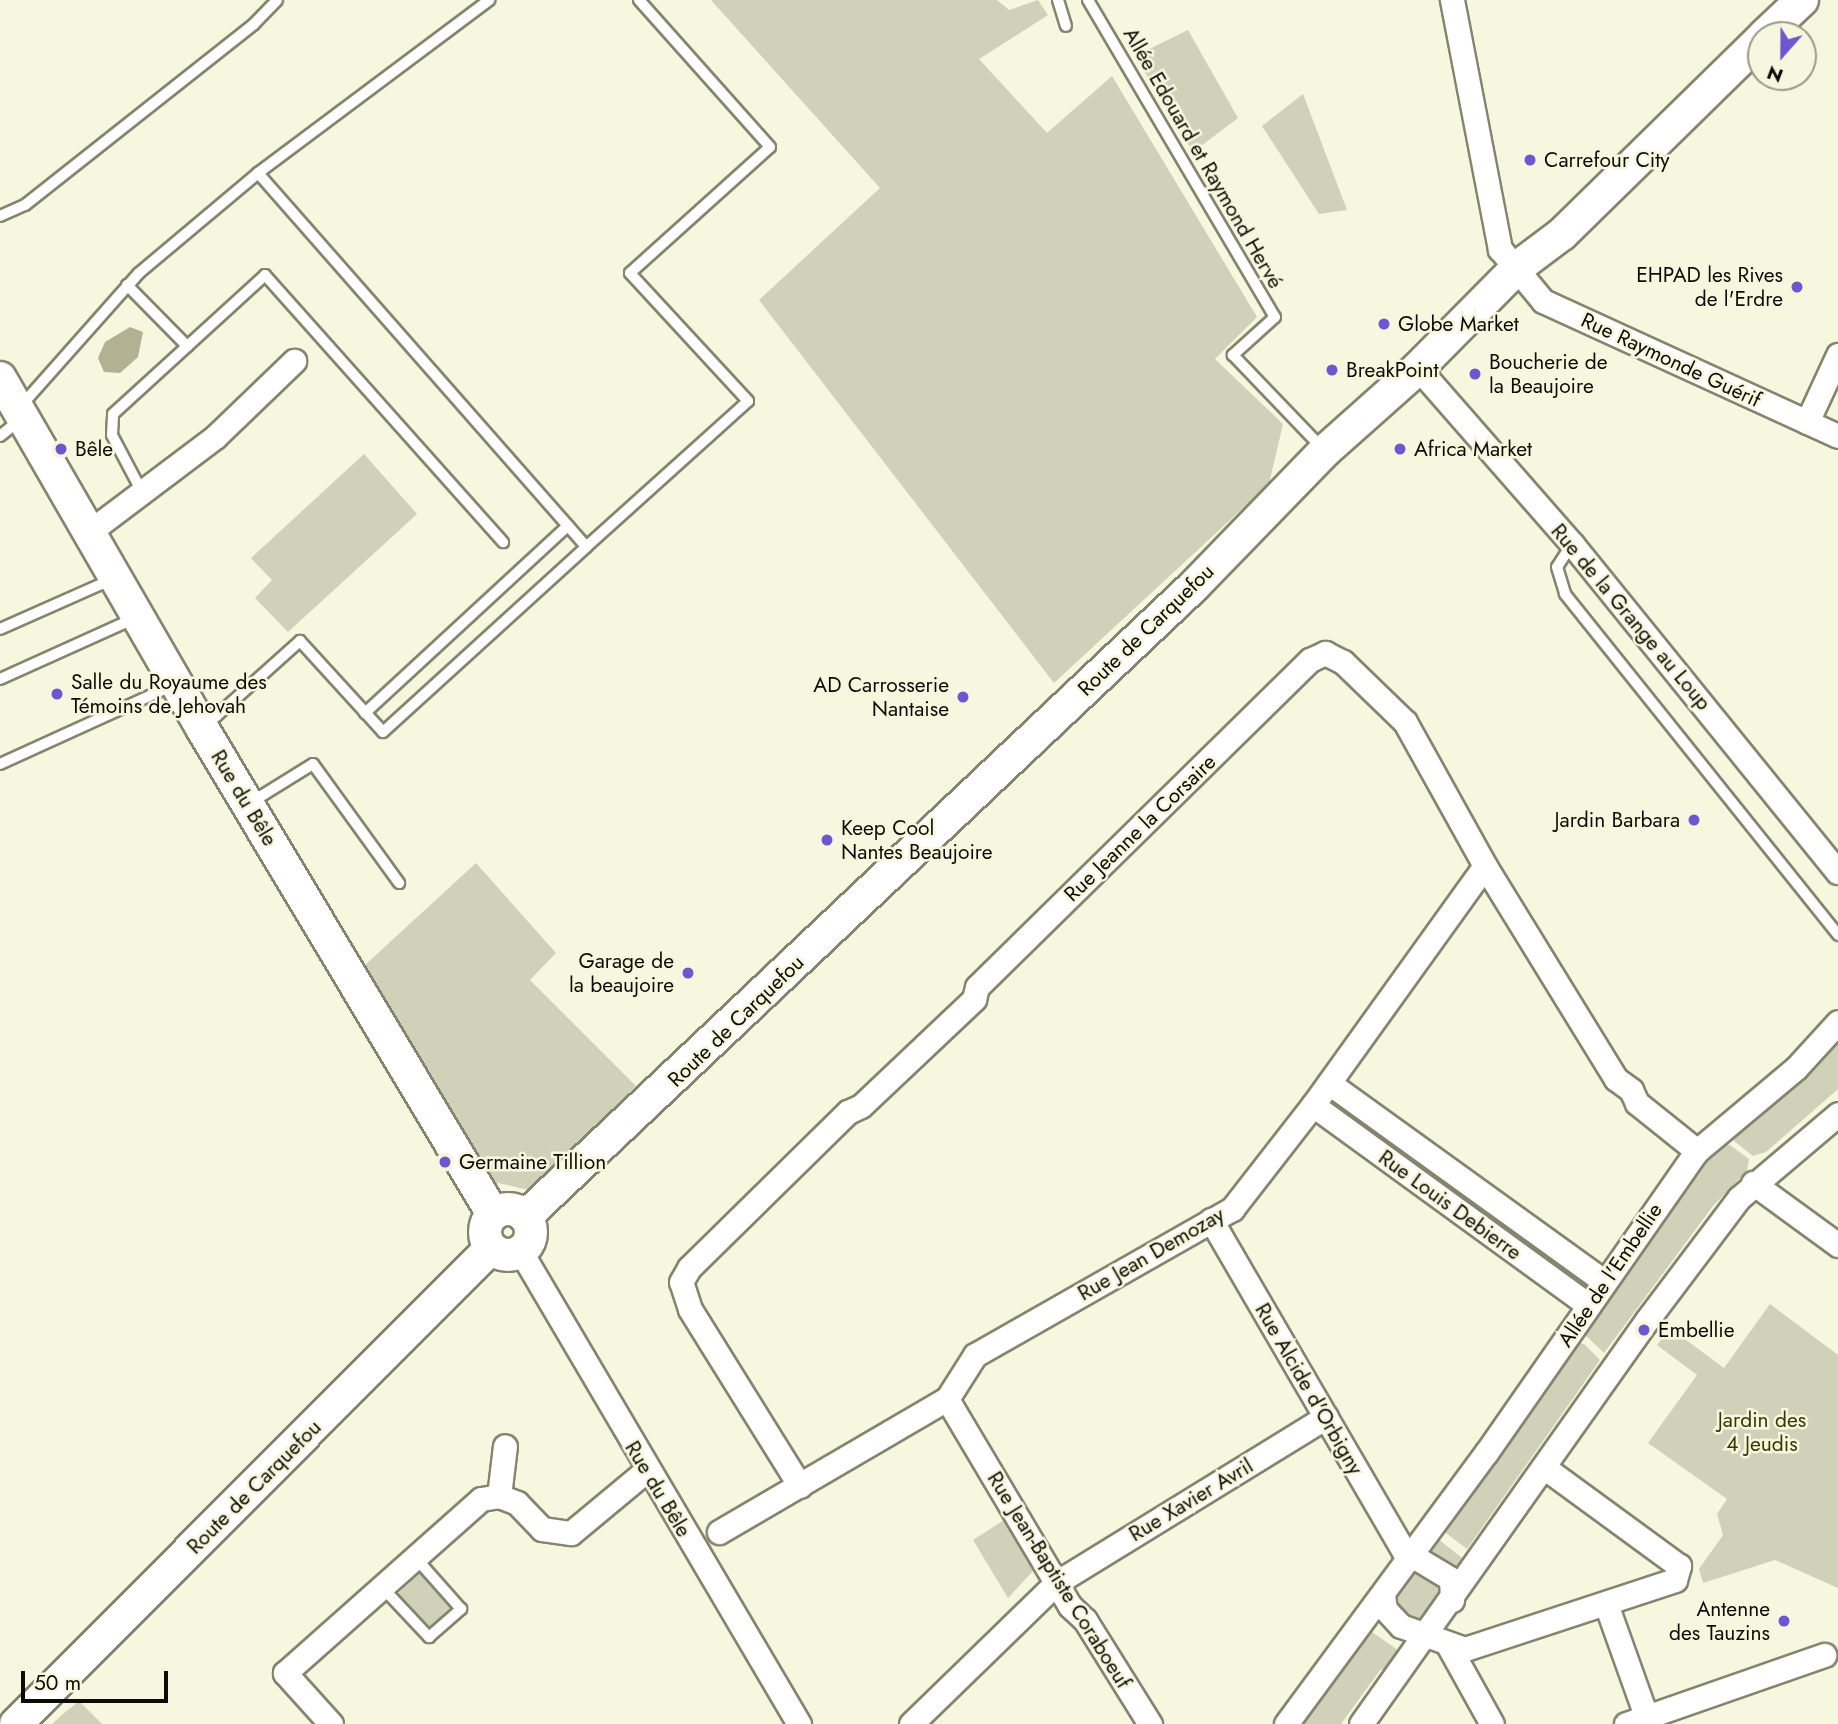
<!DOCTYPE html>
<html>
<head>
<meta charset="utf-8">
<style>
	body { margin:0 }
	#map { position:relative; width:1838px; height:1724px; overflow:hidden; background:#f6f7de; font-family:Jost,sans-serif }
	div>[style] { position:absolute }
	.green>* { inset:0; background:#d1d1ba; transform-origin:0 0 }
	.water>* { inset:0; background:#b2b293 }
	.roads { filter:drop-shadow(2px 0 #84856e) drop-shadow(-2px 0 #84856e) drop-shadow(0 2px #84856e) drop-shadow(0 -2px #84856e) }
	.lane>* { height:10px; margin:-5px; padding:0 5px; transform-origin:5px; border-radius:5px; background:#fff }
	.street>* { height:23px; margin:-11.5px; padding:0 11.5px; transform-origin:11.5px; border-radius:11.5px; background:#fff }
	.secondary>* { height:32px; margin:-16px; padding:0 16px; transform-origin:16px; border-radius:16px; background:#fff }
	.secondary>.ring { margin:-16px; padding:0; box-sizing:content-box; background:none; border:32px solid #fff; border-radius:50% }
	.dots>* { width:19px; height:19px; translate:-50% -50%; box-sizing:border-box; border:4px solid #f6f7de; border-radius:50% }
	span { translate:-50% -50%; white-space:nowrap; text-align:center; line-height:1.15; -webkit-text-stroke:5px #f6f7de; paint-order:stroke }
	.street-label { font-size:21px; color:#0c0c05 }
	.poi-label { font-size:21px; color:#0c0c05 }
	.left { translate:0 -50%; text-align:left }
	.right { translate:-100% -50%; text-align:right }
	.park-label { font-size:21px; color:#3a3800 }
	.north { position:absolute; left:1747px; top:21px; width:70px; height:70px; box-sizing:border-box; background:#f6f7de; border:2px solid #989987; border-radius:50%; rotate:201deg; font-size:19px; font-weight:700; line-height:28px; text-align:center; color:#0c0c05 }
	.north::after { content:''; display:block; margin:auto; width:24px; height:32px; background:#6e56d0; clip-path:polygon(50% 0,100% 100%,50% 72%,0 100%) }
	.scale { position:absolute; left:21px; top:1671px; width:147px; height:32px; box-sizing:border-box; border:4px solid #0c0c05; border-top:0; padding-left:9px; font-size:21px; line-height:24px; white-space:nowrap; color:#0c0c05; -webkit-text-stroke:5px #f6f7de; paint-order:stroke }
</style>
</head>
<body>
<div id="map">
	<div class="green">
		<i style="clip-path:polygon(711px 0,997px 0,1009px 10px,1038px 0,1048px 15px,979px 59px,1047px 133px,1112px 76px,1257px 317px,1215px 359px,1283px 424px,1269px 484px,1054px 683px,759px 300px,880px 188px)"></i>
		<i style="clip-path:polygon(1188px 30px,1238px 118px,1193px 152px,1135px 56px)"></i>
		<i style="clip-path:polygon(1303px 94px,1347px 210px,1319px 214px,1262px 126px)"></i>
		<i style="clip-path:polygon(364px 454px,417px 514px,288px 632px,255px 598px,272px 580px,251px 558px)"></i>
		<i style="clip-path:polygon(476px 863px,556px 953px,530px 980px,636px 1086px,528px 1190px,494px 1182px,365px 965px)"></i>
		<i style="clip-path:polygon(1838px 1034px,1838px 1089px,1766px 1152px,1753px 1156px,1734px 1141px,1729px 1132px)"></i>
		<i style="clip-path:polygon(1718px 1143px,1730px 1145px,1749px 1159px,1747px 1171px,1713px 1206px,1604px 1353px,1580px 1330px)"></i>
		<i style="clip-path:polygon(1770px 1304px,1838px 1355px,1838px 1588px,1775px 1560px,1703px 1583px,1699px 1569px,1723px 1535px,1717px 1514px,1727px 1499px,1648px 1443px,1697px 1375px,1657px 1345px,1670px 1328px,1724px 1368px)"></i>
		<i style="clip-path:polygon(1571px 1342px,1584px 1344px,1600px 1360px,1467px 1549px,1438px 1527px)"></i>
		<i style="clip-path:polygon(1004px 1520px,1033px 1571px,1008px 1598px,973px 1540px)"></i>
		<i style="clip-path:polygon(1432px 1534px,1467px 1562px,1459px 1573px,1426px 1552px)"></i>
		<i style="clip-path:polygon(1413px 1566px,1439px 1580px,1441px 1590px,1420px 1623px,1398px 1615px,1391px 1592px)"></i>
		<i style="left:421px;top:1572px;width:49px;height:34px;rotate:47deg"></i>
		<i style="clip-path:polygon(1365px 1627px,1402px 1653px,1387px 1672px,1381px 1669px,1341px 1724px,1294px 1724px)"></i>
		<i style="clip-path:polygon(79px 1701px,102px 1724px,52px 1724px,63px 1714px)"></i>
	</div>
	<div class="water">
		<i style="clip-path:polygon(130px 327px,143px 332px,138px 357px,120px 373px,104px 372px,98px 358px,105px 342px)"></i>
	</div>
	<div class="roads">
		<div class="lane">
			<i style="left:1058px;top:0;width:27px;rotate:73deg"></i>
			<i style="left:1088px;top:0;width:368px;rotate:59.5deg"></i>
			<i style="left:1275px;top:317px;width:57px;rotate:137.9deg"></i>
			<i style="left:1233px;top:355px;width:130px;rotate:46.2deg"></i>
			<i style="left:258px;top:173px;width:497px;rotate:48.7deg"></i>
			<i style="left:586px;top:547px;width:218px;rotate:-42deg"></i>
			<i style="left:748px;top:401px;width:174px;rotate:-132.7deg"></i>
			<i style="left:630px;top:273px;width:188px;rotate:-42deg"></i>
			<i style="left:770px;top:147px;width:197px;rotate:-131.7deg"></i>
			<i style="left:0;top:216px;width:27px;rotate:-24deg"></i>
			<i style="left:25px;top:205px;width:292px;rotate:-38.3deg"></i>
			<i style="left:254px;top:24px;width:33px;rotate:-46deg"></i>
			<i style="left:127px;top:285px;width:86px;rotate:45.5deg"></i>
			<i style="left:20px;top:407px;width:179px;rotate:-48.4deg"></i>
			<i style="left:139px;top:273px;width:155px;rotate:-40deg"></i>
			<i style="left:258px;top:173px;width:289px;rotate:-36.8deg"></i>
			<i style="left:0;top:436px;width:27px;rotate:-39deg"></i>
			<i style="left:142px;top:492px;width:64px;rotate:-117.8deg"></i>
			<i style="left:112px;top:435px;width:21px;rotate:-87deg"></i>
			<i style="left:113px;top:414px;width:206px;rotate:-42.4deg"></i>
			<i style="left:265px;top:275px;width:358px;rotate:48.3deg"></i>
			<i style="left:1572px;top:544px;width:27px;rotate:123deg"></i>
			<i style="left:1557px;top:567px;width:28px;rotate:73deg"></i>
			<i style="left:1565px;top:594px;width:437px;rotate:51.3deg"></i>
			<i style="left:0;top:629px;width:124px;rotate:-23.9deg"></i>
			<i style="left:0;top:679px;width:148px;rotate:-24.3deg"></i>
			<i style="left:365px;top:713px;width:276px;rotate:-42.7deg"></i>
			<i style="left:204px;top:727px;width:129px;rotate:-41.9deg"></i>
			<i style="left:300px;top:641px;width:123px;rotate:47.6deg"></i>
			<i style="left:383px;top:732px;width:275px;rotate:-42.3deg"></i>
			<i style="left:0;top:764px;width:190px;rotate:-24.5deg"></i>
			<i style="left:250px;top:803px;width:74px;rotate:-31.8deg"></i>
			<i style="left:313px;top:764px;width:147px;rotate:54.1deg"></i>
			<i style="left:382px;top:1587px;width:69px;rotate:46.8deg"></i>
			<i style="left:429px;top:1637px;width:43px;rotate:-41.2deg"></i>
			<i style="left:461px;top:1609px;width:69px;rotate:-131.5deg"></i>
		</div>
		<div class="street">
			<i style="left:1452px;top:0;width:254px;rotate:79.1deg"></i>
			<i style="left:1500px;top:249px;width:67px;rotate:50.4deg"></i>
			<i style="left:1543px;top:301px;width:324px;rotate:24.6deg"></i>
			<i style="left:1418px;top:368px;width:234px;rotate:48.8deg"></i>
			<i style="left:1572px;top:544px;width:422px;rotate:51deg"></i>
			<i style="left:1807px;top:422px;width:74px;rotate:-65.2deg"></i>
			<i style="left:89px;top:532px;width:158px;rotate:-37deg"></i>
			<i style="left:215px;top:437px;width:110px;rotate:-43.9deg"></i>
			<i style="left:1329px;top:1083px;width:339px;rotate:35.8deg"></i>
			<i style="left:1313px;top:1105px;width:340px;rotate:36deg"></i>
			<i style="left:1753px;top:1183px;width:105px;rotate:36.1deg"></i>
			<i style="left:1211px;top:1220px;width:382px;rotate:59.8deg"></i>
			<i style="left:1403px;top:1550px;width:56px;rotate:31.1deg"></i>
			<i style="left:1451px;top:1579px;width:21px;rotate:87deg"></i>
			<i style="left:521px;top:1252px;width:548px;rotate:59.5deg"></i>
			<i style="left:947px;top:1399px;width:241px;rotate:59.3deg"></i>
			<i style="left:1070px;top:1606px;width:21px;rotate:43deg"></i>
			<i style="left:1085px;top:1620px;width:123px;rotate:58deg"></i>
			<i style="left:800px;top:1486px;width:208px;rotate:-121.9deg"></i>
			<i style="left:690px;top:1309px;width:28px;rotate:-108deg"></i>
			<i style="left:681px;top:1282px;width:16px;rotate:-60deg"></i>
			<i style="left:689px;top:1268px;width:223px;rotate:-44.5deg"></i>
			<i style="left:848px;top:1112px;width:14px;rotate:-25deg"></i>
			<i style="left:861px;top:1106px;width:156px;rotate:-43.4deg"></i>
			<i style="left:974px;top:999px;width:12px;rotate:-76deg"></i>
			<i style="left:977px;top:987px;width:467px;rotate:-44.5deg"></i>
			<i style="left:1310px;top:660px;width:17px;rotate:-25deg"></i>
			<i style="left:1325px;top:653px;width:20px;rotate:27deg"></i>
			<i style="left:1343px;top:662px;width:86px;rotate:44.1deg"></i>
			<i style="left:1405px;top:722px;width:165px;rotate:60.9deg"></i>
			<i style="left:1485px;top:866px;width:250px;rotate:58.4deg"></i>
			<i style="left:1616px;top:1079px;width:19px;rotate:36deg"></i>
			<i style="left:1631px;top:1090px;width:14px;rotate:65deg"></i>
			<i style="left:1637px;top:1103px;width:77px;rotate:38.7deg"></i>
			<i style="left:499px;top:1496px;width:50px;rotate:-83.2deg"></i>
			<i style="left:719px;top:1532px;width:264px;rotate:-30.3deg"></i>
			<i style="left:947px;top:1399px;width:52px;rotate:-57.5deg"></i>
			<i style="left:975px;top:1355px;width:296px;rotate:-29.6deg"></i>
			<i style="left:1232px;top:1209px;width:132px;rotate:-52.1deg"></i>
			<i style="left:1313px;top:1105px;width:294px;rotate:-54.3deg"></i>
			<i style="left:1383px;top:1595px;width:14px;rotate:82deg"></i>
			<i style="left:1385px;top:1609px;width:23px;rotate:47deg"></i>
			<i style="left:1401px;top:1626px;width:68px;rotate:19.8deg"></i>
			<i style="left:1465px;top:1649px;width:221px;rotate:-18.2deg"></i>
			<i style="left:1675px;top:1580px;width:15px;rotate:-74deg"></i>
			<i style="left:1679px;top:1566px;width:166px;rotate:-143.8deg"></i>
			<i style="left:1606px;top:1604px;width:119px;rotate:70.3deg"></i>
			<i style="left:1448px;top:1645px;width:90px;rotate:60.9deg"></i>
			<i style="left:331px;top:1724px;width:69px;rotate:-132deg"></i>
			<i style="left:285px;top:1673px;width:262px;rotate:-41.6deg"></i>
			<i style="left:481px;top:1499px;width:18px;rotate:-9deg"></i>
			<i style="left:499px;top:1496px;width:19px;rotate:21deg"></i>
			<i style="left:517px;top:1503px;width:36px;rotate:46deg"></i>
			<i style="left:542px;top:1529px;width:29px;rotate:8deg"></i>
			<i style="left:571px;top:1533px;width:99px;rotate:-39.7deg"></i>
			<i style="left:911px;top:1724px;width:202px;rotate:-44.2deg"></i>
			<i style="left:1056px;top:1583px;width:317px;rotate:-31.6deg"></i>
			<i style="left:1286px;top:1724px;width:337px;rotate:-53.6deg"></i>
			<i style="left:1486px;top:1453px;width:368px;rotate:-55.1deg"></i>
			<i style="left:1697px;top:1151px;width:129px;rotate:-40deg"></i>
			<i style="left:1796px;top:1068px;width:62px;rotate:-47.6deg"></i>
			<i style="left:1361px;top:1724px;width:495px;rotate:-54.7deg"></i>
			<i style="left:1647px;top:1320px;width:153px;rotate:-53deg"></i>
			<i style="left:1739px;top:1198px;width:130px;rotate:-40.3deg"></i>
			<i style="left:1626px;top:1724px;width:210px;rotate:-19.2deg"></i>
		</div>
		<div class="secondary">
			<i style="left:1765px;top:35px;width:51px;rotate:-43.4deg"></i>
			<i style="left:0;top:378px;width:404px;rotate:60deg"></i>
			<i style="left:202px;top:728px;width:566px;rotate:59.09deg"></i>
			<i class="ring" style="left:485px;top:1209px;width:14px;height:14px"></i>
			<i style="left:525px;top:1217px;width:920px;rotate:-43.33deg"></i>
			<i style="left:1194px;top:586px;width:188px;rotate:-45.9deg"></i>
			<i style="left:1325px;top:451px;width:125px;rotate:-41.7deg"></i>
			<i style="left:1418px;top:368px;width:142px;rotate:-45.3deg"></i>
			<i style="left:1518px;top:267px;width:55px;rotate:-36.9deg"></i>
			<i style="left:1562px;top:234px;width:279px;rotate:-44.4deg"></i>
			<i style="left:16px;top:1724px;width:672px;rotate:-45.06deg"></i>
		</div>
	</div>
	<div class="dots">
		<i style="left:1530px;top:160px;background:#6e56d0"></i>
		<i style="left:1797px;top:287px;background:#6e56d0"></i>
		<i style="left:1384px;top:324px;background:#6e56d0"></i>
		<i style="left:1332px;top:370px;background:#6e56d0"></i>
		<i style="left:1475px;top:374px;background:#6e56d0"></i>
		<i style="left:61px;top:449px;background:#6e56d0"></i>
		<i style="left:1400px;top:449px;background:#6e56d0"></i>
		<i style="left:57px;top:694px;background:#6e56d0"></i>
		<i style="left:963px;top:697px;background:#6e56d0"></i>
		<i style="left:1694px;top:820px;background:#6e56d0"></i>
		<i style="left:827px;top:840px;background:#6e56d0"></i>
		<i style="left:688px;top:973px;background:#6e56d0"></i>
		<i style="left:445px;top:1162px;background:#6e56d0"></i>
		<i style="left:1644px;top:1330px;background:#6e56d0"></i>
		<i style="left:1784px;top:1621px;background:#6e56d0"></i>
	</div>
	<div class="street-label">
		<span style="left:1203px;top:158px;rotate:60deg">Allée Edouard et Raymond Hervé</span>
		<span style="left:1671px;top:360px;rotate:25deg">Rue Raymonde Guérif</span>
		<span style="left:1631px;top:617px;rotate:50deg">Rue de la Grange au Loup</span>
		<span style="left:1146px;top:630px;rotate:-44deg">Route de Carquefou</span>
		<span style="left:244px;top:798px;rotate:59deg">Rue du Bêle</span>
		<span style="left:1140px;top:828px;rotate:-44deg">Rue Jeanne la Corsaire</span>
		<span style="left:736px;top:1021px;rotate:-44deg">Route de Carquefou</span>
		<span style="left:1450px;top:1205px;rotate:36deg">Rue Louis Debierre</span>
		<span style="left:1151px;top:1254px;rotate:-30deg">Rue Jean Demozay</span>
		<span style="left:1610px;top:1275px;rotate:-56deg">Allée de l'Embellie</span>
		<span style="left:1309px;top:1389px;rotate:60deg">Rue Alcide d'Orbigny</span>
		<span style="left:254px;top:1487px;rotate:-45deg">Route de Carquefou</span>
		<span style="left:658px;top:1489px;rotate:59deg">Rue du Bêle</span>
		<span style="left:1191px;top:1500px;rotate:-31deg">Rue Xavier Avril</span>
		<span style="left:1059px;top:1580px;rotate:58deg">Rue Jean-Baptiste Coraboeuf</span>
	</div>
	<div class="poi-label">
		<span class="left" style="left:1544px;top:160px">Carrefour City</span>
		<span class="right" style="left:1783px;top:287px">EHPAD les Rives<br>de l'Erdre</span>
		<span class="left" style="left:1398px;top:324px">Globe Market</span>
		<span class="left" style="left:1489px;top:374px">Boucherie de<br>la Beaujoire</span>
		<span class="left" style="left:1346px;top:370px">BreakPoint</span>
		<span class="left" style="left:75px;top:449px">Bêle</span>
		<span class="left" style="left:1414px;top:449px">Africa Market</span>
		<span class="left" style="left:71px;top:694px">Salle du Royaume des<br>Témoins de Jehovah</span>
		<span class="right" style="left:949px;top:697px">AD Carrosserie<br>Nantaise</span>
		<span class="right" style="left:1680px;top:820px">Jardin Barbara</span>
		<span class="left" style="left:841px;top:840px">Keep Cool<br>Nantes Beaujoire</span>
		<span class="right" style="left:674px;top:973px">Garage de<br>la beaujoire</span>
		<span class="left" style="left:459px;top:1162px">Germaine Tillion</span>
		<span class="left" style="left:1658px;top:1330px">Embellie</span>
		<span class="right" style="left:1770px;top:1621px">Antenne<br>des Tauzins</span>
	</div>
	<div class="park-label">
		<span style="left:1762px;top:1432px">Jardin des<br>4 Jeudis</span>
	</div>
	<div class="north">N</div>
	<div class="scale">50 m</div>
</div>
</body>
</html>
